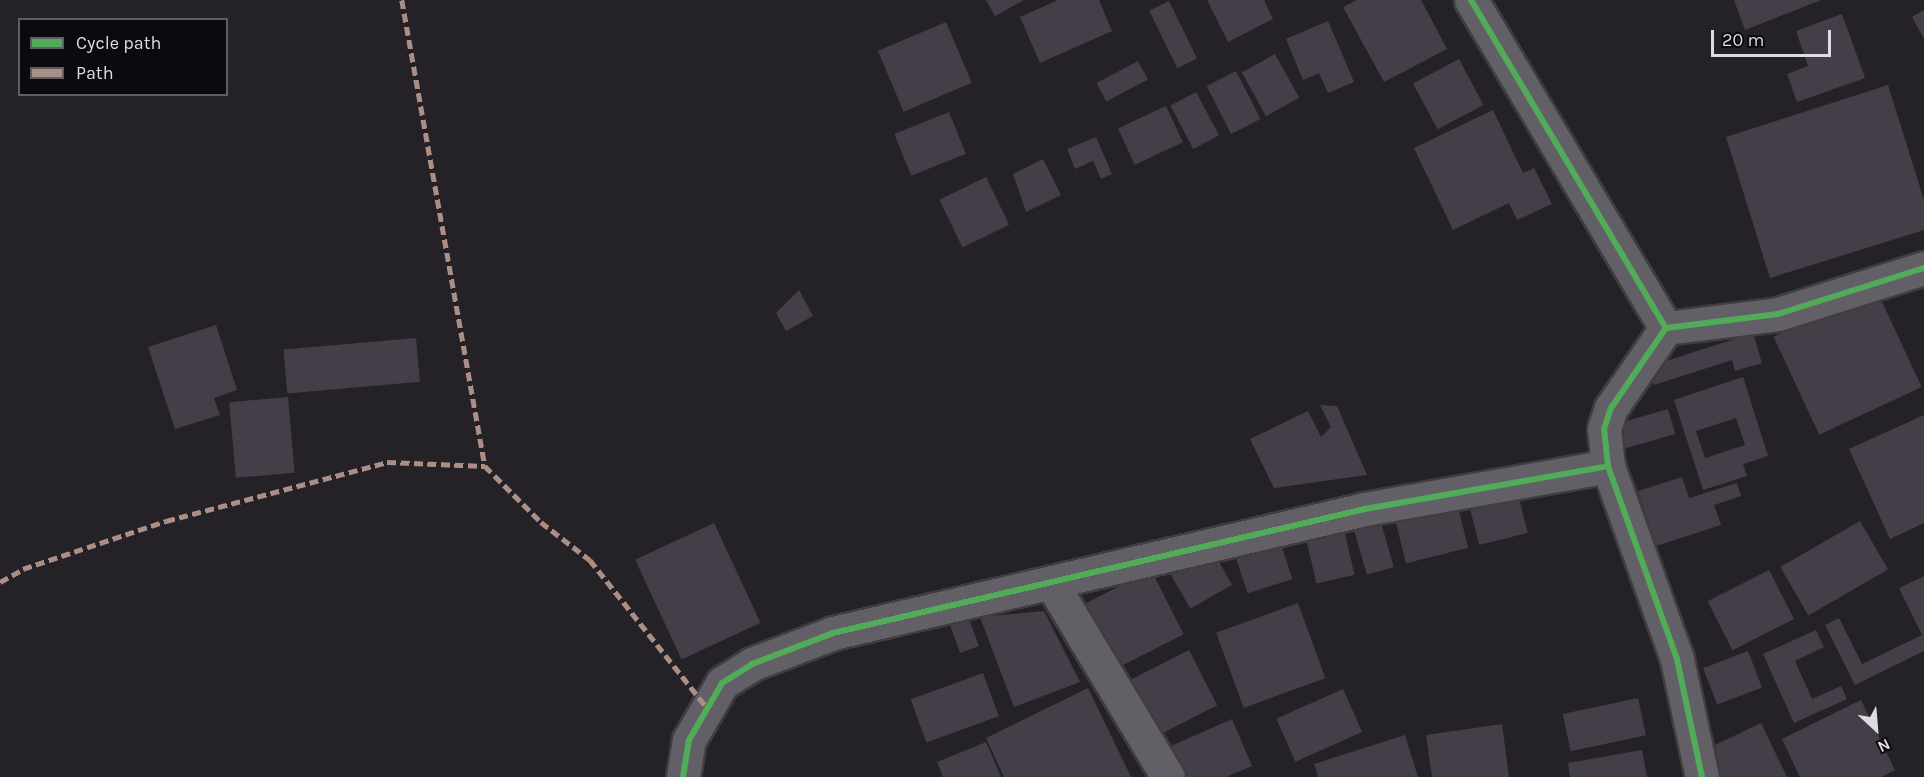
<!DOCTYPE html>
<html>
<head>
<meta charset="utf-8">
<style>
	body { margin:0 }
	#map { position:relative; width:1924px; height:777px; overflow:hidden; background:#252227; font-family:Karla,sans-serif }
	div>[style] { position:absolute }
	.building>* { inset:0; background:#443e48; transform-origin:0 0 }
	.roads { filter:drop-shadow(2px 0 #3f3d40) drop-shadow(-2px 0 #3f3d40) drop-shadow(0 2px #3f3d40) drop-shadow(0 -2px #3f3d40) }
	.minor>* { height:33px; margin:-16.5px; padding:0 16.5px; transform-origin:16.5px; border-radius:16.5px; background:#635f66 }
	.quiet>* { height:4.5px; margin-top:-2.25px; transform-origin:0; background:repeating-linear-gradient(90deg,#ac8f84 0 9px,transparent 0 13.5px) }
	.cycleway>* { height:6px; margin:-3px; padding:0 3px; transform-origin:3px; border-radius:3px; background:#51ab58 }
	span { translate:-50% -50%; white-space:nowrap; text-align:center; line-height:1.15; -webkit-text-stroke:4.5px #0d0a0f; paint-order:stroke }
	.legend { position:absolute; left:18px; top:18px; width:210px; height:78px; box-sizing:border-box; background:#0d0a0f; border:2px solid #615e63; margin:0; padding:8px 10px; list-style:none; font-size:18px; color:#dfdbe2 }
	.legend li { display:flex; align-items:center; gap:12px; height:30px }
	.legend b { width:30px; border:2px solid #615e63 }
	.north { position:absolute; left:1846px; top:699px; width:60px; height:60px; -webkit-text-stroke:4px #0d0a0f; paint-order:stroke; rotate:154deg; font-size:16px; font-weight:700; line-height:24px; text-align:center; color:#dfdbe2 }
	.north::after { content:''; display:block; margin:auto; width:21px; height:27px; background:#dfdbe2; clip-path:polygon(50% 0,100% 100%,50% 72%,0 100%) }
	.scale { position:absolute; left:1711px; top:30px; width:120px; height:27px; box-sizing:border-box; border:3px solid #dfdbe2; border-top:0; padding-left:8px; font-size:18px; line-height:21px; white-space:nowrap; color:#dfdbe2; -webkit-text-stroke:4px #0d0a0f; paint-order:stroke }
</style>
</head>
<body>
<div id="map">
	<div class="building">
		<i style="clip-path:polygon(986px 0,1024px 0,995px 16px)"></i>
		<i style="clip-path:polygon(1058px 0,1099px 0,1112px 31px,1040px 63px,1020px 17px)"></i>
		<i style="clip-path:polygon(1207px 0,1264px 0,1273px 19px,1228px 42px)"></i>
		<i style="clip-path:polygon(1357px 0,1421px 0,1447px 49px,1384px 82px,1343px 7px)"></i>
		<i style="clip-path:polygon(1734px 0,1821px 0,1745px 30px)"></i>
		<i style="left:1169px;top:1px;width:64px;height:22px;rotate:64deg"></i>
		<i style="clip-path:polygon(1924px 10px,1924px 39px,1912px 17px)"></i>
		<i style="clip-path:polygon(1842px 14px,1865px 78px,1797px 102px,1787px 74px,1808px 66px,1796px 31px)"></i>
		<i style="clip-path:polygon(1328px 21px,1354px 82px,1328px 93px,1319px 73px,1303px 80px,1286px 39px)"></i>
		<i style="left:946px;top:22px;width:66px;height:74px;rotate:67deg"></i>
		<i style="left:1275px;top:54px;width:50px;height:38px;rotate:61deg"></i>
		<i style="left:1459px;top:59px;width:52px;height:52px;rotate:62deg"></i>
		<i style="left:1138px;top:61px;width:21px;height:47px;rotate:62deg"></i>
		<i style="left:1236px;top:71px;width:54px;height:33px;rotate:63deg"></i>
		<i style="clip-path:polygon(1888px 85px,1924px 200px,1924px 230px,1770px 278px,1726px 137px)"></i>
		<i style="left:1196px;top:92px;width:49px;height:29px;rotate:62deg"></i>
		<i style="left:1166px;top:106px;width:40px;height:53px;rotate:65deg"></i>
		<i style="clip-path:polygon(1493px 110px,1523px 173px,1534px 168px,1552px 204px,1517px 220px,1509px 203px,1453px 230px,1414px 148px)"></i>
		<i style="left:949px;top:112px;width:45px;height:59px;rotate:68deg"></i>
		<i style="clip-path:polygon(1096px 137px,1112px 174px,1101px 179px,1093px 161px,1075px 169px,1067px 149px)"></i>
		<i style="clip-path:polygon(1043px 159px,1061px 195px,1026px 212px,1013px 174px)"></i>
		<i style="left:986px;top:177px;width:53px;height:52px;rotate:64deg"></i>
		<i style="left:1876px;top:289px;width:108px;height:113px;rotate:65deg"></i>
		<i style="clip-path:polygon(799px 290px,813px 316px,786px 331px,776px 313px)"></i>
		<i style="clip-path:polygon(216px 325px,237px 390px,214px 398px,220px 415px,175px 429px,148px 347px)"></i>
		<i style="clip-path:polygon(1753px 333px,1762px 363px,1735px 371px,1732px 360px,1654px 385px,1648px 367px)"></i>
		<i style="left:416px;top:338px;width:44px;height:133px;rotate:85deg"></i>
		<i style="clip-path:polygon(evenodd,1743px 377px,1768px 456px,1743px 464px,1747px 476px,1703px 490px,1674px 400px,1743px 377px,1736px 418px,1745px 445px,1705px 458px,1696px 431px,1736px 418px)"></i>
		<i style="left:288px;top:397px;width:76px;height:59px;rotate:85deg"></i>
		<i style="clip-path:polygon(1320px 405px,1337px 406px,1367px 475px,1274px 488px,1250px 439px,1308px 411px,1321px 437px,1331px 427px)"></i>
		<i style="left:1668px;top:409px;width:26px;height:55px;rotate:74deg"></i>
		<i style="clip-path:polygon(1924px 415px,1924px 523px,1890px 539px,1849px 449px)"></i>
		<i style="clip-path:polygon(1682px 477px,1689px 498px,1737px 483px,1741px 496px,1714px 505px,1721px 525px,1656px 546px,1638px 491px)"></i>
		<i style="left:1518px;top:494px;width:40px;height:50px;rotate:76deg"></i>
		<i style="left:1458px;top:507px;width:42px;height:64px;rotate:76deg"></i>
		<i style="left:1380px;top:519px;width:50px;height:28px;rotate:74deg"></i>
		<i style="left:1860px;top:521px;width:56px;height:92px;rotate:60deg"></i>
		<i style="left:714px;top:523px;width:110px;height:87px;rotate:65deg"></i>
		<i style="left:1343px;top:525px;width:51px;height:39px;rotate:77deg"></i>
		<i style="left:1279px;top:538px;width:43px;height:47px;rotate:72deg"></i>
		<i style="left:1212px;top:550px;width:40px;height:48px;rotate:60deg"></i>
		<i style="left:1151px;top:570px;width:72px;height:76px;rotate:63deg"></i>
		<i style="left:1769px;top:570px;width:55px;height:69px;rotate:63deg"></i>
		<i style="clip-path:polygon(1924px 576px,1924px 651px,1855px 685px,1825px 625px,1839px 618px,1862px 664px,1922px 635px,1899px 588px)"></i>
		<i style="left:1298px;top:603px;width:80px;height:87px;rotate:70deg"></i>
		<i style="clip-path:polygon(1044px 611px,1080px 682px,1014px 707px,980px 617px)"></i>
		<i style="left:968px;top:616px;width:32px;height:20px;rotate:70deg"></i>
		<i style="clip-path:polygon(1816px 630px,1824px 647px,1795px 661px,1812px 699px,1841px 686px,1847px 699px,1794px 723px,1763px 654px)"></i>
		<i style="left:1189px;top:650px;width:62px;height:72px;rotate:63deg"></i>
		<i style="left:1748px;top:651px;width:39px;height:48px;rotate:69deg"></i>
		<i style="left:983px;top:673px;width:46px;height:77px;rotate:70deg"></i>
		<i style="clip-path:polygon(1088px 688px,1131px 777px,1004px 777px,986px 738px)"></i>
		<i style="left:1343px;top:689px;width:47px;height:73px;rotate:66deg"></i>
		<i style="left:1638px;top:698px;width:38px;height:77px;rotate:78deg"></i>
		<i style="clip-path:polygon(1861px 700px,1895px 770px,1881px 777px,1800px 777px,1782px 739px)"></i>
		<i style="clip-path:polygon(1232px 719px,1252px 766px,1226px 777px,1183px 777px,1169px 747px)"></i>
		<i style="clip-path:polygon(1761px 723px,1787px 777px,1721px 777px,1715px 745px)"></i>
		<i style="clip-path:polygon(1502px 724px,1509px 777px,1432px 777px,1426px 735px)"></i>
		<i style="clip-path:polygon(1405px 735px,1418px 777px,1318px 777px,1314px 764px)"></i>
		<i style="clip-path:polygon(986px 742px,1001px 777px,943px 777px,937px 762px)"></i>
		<i style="clip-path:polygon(1642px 750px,1647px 777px,1570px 777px,1568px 763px)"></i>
	</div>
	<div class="roads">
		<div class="minor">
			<i style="left:1471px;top:0;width:382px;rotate:59.3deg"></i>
			<i style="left:1052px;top:584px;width:225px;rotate:59deg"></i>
			<i style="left:683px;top:777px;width:37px;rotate:-81deg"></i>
			<i style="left:689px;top:740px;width:66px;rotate:-59.9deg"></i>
			<i style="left:722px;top:683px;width:36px;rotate:-32deg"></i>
			<i style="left:752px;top:664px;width:87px;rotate:-20.9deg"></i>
			<i style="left:833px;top:633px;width:546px;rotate:-13.12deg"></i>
			<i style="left:1365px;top:509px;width:247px;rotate:-10deg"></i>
			<i style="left:1702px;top:777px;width:121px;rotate:-102deg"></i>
			<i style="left:1677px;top:659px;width:205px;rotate:-109.7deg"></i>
			<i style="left:1608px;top:466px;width:37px;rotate:-96deg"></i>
			<i style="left:1604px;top:429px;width:22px;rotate:-72deg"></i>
			<i style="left:1611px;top:408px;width:97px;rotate:-55.5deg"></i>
			<i style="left:1666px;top:328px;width:113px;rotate:-7.1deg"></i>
			<i style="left:1778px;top:314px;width:153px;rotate:-17.5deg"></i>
		</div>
	</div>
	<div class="quiet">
		<i style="left:402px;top:0;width:473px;rotate:79.9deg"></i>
		<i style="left:485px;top:466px;width:79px;rotate:45deg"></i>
		<i style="left:541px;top:522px;width:62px;rotate:37.8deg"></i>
		<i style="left:590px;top:560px;width:185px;rotate:51.6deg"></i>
		<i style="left:0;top:582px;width:26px;rotate:-29deg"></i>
		<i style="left:23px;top:569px;width:151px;rotate:-18.6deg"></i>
		<i style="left:166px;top:521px;width:229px;rotate:-14.9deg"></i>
		<i style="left:387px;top:462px;width:98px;rotate:2.3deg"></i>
	</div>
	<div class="cycleway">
		<i style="left:1471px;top:0;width:382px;rotate:59.3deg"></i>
		<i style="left:683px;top:777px;width:37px;rotate:-81deg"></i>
		<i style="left:689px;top:740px;width:66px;rotate:-59.9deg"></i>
		<i style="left:722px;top:683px;width:36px;rotate:-32deg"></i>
		<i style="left:752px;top:664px;width:87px;rotate:-20.9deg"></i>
		<i style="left:833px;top:633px;width:546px;rotate:-13.12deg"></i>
		<i style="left:1365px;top:509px;width:247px;rotate:-10deg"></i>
		<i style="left:1702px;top:777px;width:121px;rotate:-102deg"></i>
		<i style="left:1677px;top:659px;width:205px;rotate:-109.7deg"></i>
		<i style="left:1608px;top:466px;width:37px;rotate:-96deg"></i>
		<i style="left:1604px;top:429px;width:22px;rotate:-72deg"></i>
		<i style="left:1611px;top:408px;width:97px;rotate:-55.5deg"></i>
		<i style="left:1666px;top:328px;width:113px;rotate:-7.1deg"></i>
		<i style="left:1778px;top:314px;width:153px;rotate:-17.5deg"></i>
	</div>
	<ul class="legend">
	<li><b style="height:8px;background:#51ab58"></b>Cycle path</li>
	<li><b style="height:8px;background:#ac8f84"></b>Path</li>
	</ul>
	<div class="north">N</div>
	<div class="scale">20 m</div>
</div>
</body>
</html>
